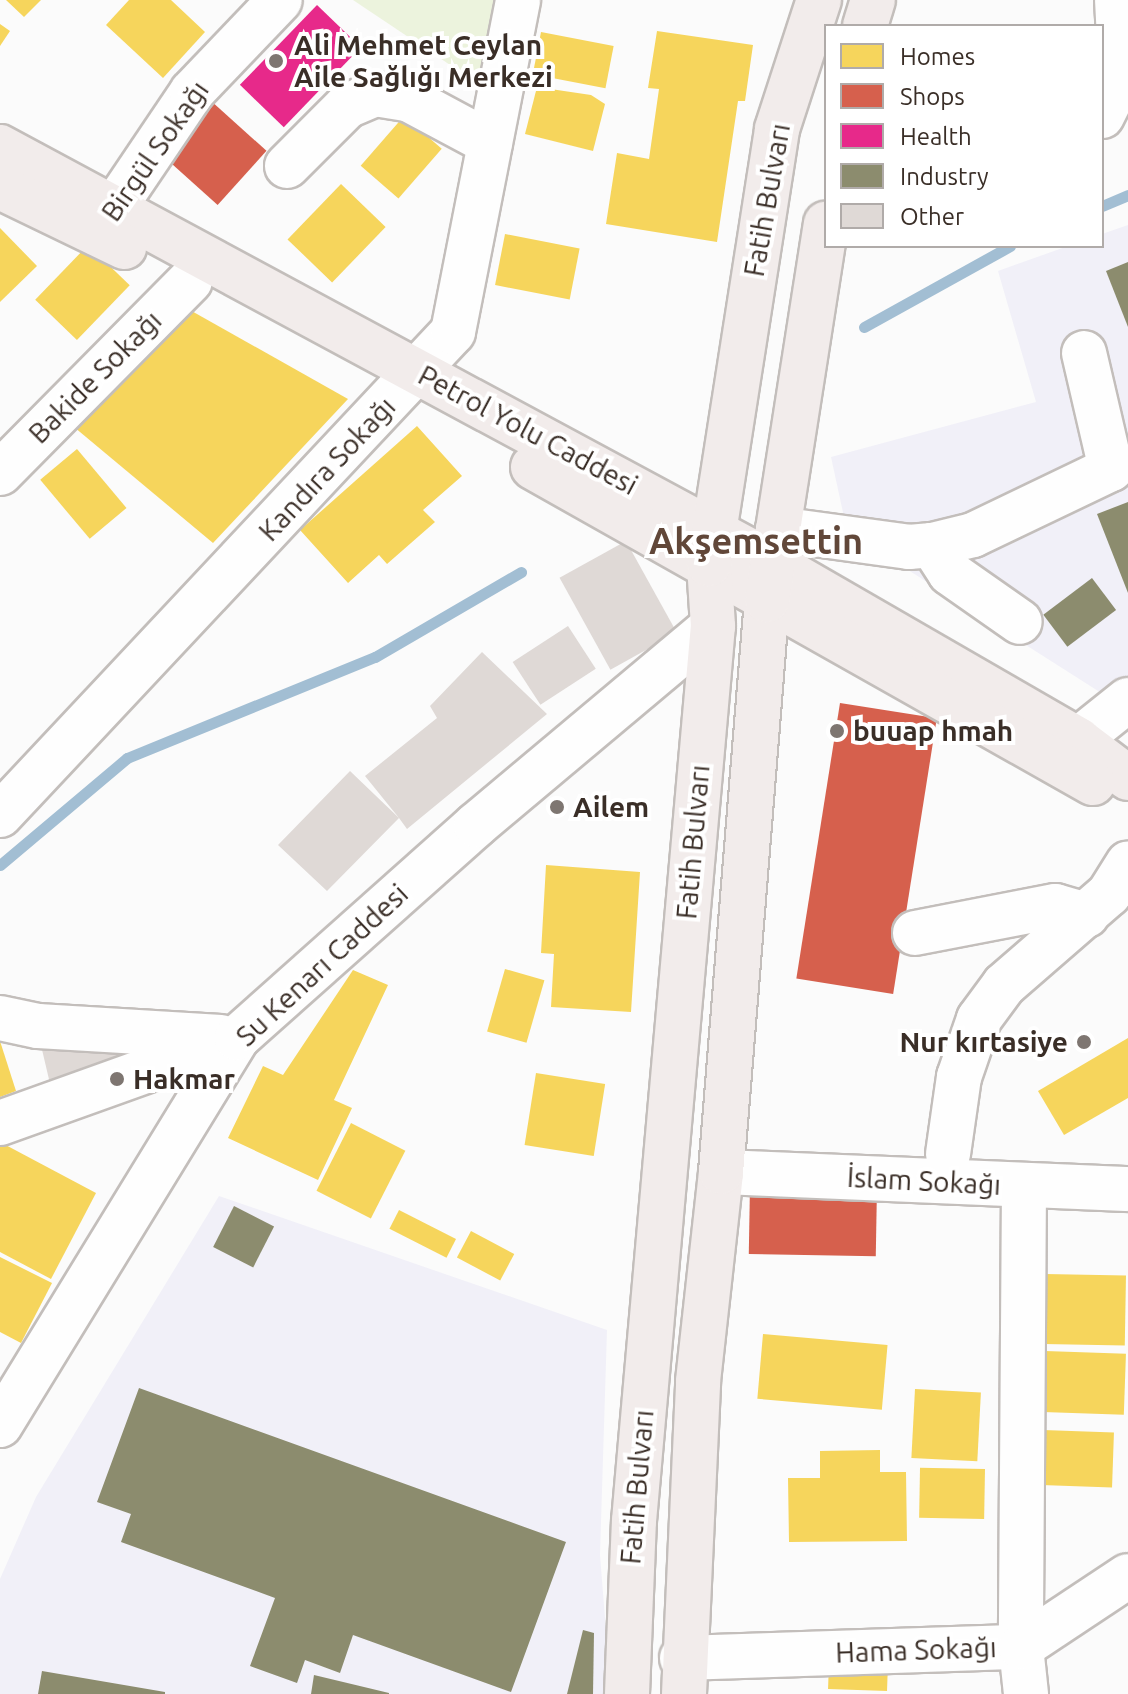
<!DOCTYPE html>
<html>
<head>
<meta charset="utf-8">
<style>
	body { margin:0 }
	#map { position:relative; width:1128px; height:1694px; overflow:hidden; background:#fbfbfb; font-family:Ubuntu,sans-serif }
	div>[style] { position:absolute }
	.industrial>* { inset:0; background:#f1f0f8 }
	.green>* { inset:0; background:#ecf3dd }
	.homes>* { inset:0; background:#f6d55c; transform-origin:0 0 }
	.shops>* { inset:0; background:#d6604d; transform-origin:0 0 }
	.health>* { inset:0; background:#e7298a; transform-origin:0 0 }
	.industry>* { inset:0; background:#8c8c6e; transform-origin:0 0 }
	.stream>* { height:11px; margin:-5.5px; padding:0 5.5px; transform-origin:5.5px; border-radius:5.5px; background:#a2bed3 }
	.building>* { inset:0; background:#dfd9d6; transform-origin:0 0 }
	.roads { filter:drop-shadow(2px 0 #c3bebb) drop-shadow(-2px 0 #c3bebb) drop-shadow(0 2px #c3bebb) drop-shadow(0 -2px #c3bebb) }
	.minor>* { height:44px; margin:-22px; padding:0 22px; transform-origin:22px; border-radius:22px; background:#fefefe }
	.major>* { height:44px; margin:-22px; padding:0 22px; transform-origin:22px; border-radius:22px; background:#f2eceb }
	.dots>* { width:22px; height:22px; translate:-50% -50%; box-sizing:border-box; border:4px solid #fff; border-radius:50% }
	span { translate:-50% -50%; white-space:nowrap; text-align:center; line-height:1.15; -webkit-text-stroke:8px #fff; paint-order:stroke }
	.poi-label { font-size:28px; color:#3a2e27; font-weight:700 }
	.left { translate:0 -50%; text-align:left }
	.right { translate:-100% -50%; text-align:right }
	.street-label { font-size:28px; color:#3a2e27 }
	.district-label { font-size:36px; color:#614739; font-weight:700 }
	.legend { position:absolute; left:824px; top:24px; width:280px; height:224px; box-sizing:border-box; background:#fff; border:2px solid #b0aba9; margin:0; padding:10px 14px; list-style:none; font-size:24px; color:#3a2e27 }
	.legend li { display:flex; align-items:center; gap:16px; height:40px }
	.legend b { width:40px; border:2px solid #b0aba9 }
</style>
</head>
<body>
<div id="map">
	<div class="industrial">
		<i style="clip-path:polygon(1128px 225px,1128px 710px,847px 531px,831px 457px,1036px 402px,998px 271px,1068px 246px,1102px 246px,1102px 234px)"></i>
		<i style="clip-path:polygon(219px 1196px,607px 1330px,600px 1555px,611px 1694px,0 1694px,0 1579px,36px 1497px)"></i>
	</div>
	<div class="green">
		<i style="clip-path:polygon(353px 0,505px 0,489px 91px)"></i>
	</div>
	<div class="homes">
		<i style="clip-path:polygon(6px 0,41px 0,24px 17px)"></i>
		<i style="clip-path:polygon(129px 0,171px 0,205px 32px,163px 78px,106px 25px)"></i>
		<i style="clip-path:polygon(0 24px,10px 31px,0 46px)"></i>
		<i style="clip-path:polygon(657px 31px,753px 45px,745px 101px,738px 101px,717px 242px,606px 224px,617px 153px,649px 159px,659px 89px,648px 88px)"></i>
		<i style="left:541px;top:32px;width:74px;height:43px;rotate:11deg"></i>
		<i style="clip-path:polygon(537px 87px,591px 95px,605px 104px,593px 151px,525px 134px)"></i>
		<i style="left:404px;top:116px;width:50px;height:66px;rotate:41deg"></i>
		<i style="left:341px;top:184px;width:62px;height:77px;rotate:44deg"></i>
		<i style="clip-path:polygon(0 228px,37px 266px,0 302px)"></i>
		<i style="left:505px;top:234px;width:76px;height:52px;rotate:11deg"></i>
		<i style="left:88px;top:245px;width:58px;height:76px;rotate:44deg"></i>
		<i style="clip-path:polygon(181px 305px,348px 399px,213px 543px,74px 427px)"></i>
		<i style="clip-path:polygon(417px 426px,462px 476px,423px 510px,435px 522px,387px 564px,379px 555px,348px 583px,300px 530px)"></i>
		<i style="left:77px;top:449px;width:77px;height:48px;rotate:50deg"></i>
		<i style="clip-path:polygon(546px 865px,640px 872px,631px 1012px,551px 1007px,554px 954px,541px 953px)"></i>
		<i style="left:505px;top:969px;width:41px;height:65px;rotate:16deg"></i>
		<i style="clip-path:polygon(353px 970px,388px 985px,334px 1100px,352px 1108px,318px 1180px,228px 1138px,263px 1066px,283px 1075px)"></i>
		<i style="clip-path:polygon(1128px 1038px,1128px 1098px,1064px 1135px,1038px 1091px)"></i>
		<i style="clip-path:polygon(0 1041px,16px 1091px,0 1097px)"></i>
		<i style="left:536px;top:1073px;width:70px;height:73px;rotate:9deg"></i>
		<i style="left:351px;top:1123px;width:61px;height:76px;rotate:27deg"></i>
		<i style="clip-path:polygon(0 1142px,96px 1193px,51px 1279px,0 1252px)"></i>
		<i style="left:399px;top:1210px;width:64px;height:21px;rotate:27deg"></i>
		<i style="left:471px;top:1231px;width:49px;height:30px;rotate:28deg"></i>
		<i style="clip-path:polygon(0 1257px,52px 1283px,21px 1343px,0 1332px)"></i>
		<i style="left:1045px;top:1274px;width:81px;height:70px;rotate:1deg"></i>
		<i style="left:763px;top:1334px;width:125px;height:65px;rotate:5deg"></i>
		<i style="left:1045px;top:1351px;width:81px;height:61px;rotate:2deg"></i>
		<i style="left:915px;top:1389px;width:66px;height:69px;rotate:3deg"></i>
		<i style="left:1043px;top:1430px;width:71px;height:55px;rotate:2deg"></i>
		<i style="clip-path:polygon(880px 1450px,880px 1472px,906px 1472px,907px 1541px,789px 1542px,788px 1478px,820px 1478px,820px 1451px)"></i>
		<i style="left:985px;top:1469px;width:50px;height:65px;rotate:91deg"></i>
		<i style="left:829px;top:1662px;width:59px;height:27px;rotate:2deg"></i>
	</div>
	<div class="shops">
		<i style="left:210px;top:100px;width:76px;height:73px;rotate:42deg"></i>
		<i style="left:840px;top:703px;width:98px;height:279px;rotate:9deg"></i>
		<i style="left:750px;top:1185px;width:127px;height:69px;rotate:1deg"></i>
	</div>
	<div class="health">
		<i style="left:317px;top:5px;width:61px;height:111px;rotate:44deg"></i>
	</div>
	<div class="industry">
		<i style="clip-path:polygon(1128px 262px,1128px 327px,1106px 271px)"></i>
		<i style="clip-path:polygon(1128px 502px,1128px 593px,1097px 514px)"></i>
		<i style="left:1092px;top:578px;width:40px;height:61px;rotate:53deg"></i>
		<i style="left:234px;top:1206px;width:45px;height:46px;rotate:27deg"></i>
		<i style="clip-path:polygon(139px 1388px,566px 1542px,511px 1692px,353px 1635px,340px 1673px,305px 1660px,297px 1683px,250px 1666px,275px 1598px,121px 1542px,131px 1514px,97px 1502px)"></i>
		<i style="clip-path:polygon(583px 1630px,594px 1633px,593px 1694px,567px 1694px)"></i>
		<i style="clip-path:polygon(42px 1671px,165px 1692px,165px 1694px,38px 1694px)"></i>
		<i style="clip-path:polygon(314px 1675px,389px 1693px,389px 1694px,311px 1694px)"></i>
	</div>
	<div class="stream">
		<i style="left:1102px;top:206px;width:28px;rotate:-23deg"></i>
		<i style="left:864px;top:327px;width:167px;rotate:-29deg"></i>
		<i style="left:0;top:865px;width:166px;rotate:-40.1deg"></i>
		<i style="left:127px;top:758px;width:268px;rotate:-22.2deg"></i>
		<i style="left:375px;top:657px;width:169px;rotate:-30.2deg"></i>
	</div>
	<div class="building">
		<i style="left:626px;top:541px;width:105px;height:76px;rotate:61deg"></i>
		<i style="left:568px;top:626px;width:51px;height:66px;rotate:57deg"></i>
		<i style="clip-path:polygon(482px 652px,547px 714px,407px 829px,399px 818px,327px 891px,278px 845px,350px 771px,399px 818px,365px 776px,437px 718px,430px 706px)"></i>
		<i style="clip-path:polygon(66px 1038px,125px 1056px,51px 1088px,40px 1041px)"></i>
	</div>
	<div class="roads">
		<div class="minor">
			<i style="left:1102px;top:116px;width:42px;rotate:-63.4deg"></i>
			<i style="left:1121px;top:78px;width:78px;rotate:-92.9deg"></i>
			<i style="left:287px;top:166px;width:85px;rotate:-45deg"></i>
			<i style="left:347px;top:106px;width:30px;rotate:-23deg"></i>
			<i style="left:375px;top:94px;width:33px;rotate:9deg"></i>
			<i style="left:408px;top:99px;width:93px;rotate:28.2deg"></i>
			<i style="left:97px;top:233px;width:170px;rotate:-56deg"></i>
			<i style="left:192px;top:92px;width:127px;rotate:-46.3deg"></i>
			<i style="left:0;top:473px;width:270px;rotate:-45.3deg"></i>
			<i style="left:778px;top:529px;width:132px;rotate:7.8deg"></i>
			<i style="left:909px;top:547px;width:23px;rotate:-5deg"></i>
			<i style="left:932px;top:545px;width:42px;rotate:-13.7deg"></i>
			<i style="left:973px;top:535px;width:153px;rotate:-25.6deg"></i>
			<i style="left:1111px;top:469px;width:119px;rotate:-103.1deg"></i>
			<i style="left:932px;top:545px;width:33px;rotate:57deg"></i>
			<i style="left:950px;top:573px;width:85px;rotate:35deg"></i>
			<i style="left:1078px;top:740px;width:64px;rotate:-38.7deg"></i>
			<i style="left:0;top:815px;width:662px;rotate:-46.84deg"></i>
			<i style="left:453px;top:332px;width:338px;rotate:-78.9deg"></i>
			<i style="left:915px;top:933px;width:143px;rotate:-10.9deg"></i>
			<i style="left:1055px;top:906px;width:33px;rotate:16deg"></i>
			<i style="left:0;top:1018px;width:39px;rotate:12deg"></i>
			<i style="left:38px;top:1026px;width:183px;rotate:3.4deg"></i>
			<i style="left:0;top:1123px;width:252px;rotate:-19.7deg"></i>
			<i style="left:948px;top:1154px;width:78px;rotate:-81.9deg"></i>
			<i style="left:959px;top:1077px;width:61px;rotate:-71deg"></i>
			<i style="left:979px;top:1019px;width:42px;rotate:-53.7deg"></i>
			<i style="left:1004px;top:985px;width:139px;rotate:-40.9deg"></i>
			<i style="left:1109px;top:894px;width:36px;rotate:-58deg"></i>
			<i style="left:721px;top:1172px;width:407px;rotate:2.4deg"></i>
			<i style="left:1024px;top:1186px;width:461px;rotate:90.4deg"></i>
			<i style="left:1021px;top:1647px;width:47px;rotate:83.9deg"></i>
			<i style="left:0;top:1425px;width:454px;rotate:-58.5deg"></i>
			<i style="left:237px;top:1038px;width:320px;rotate:-41.7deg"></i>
			<i style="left:476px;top:825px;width:309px;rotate:-40deg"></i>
			<i style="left:682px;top:1658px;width:339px;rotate:-1.9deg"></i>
			<i style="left:1021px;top:1647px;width:128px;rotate:-33.6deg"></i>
		</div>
		<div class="major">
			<i style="left:865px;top:26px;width:27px;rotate:-73deg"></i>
			<i style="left:0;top:147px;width:877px;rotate:28.32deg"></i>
			<i style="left:772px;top:563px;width:354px;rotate:30deg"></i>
			<i style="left:1078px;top:740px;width:63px;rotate:37.2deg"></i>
			<i style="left:0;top:187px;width:138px;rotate:25.8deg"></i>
			<i style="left:533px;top:467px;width:643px;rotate:29.44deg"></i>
			<i style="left:627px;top:1694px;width:173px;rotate:-87.7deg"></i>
			<i style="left:634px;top:1521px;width:898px;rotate:-84.96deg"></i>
			<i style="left:713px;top:626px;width:62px;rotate:-93.7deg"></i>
			<i style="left:709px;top:564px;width:440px;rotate:-81.1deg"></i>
			<i style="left:777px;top:129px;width:136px;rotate:-72deg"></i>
			<i style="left:684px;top:1694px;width:313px;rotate:-87.4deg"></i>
			<i style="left:698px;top:1381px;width:210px;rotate:-83.7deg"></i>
			<i style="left:721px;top:1172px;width:574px;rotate:-85.4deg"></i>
			<i style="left:767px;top:600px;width:381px;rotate:-81.1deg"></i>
		</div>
	</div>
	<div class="dots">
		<i style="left:276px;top:61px;background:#7e7671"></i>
		<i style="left:837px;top:731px;background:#7e7671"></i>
		<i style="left:557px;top:807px;background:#7e7671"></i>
		<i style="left:1084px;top:1042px;background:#7e7671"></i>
		<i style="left:117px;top:1079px;background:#7e7671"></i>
	</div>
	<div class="poi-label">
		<span class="left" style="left:294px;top:61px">Ali Mehmet Ceylan<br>Aile Sağlığı Merkezi</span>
		<span class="left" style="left:853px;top:731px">buuap hmah</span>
		<span class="left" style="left:573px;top:807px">Ailem</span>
		<span class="right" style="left:1068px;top:1042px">Nur kırtasiye</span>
		<span class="left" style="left:133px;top:1079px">Hakmar</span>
	</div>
	<div class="street-label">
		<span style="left:155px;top:151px;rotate:-55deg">Birgül Sokağı</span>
		<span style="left:767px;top:200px;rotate:-80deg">Fatih Bulvarı</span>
		<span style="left:95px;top:377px;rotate:-45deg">Bakide Sokağı</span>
		<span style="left:528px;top:430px;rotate:28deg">Petrol Yolu Caddesi</span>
		<span style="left:327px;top:469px;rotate:-47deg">Kandıra Sokağı</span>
		<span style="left:693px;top:842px;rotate:-85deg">Fatih Bulvarı</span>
		<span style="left:322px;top:965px;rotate:-43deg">Su Kenarı Caddesi</span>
		<span style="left:924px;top:1181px;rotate:3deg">İslam Sokağı</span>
		<span style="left:637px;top:1487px;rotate:-85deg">Fatih Bulvarı</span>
		<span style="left:916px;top:1650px;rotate:-2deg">Hama Sokağı</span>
	</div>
	<div class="district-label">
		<span style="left:756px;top:541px">Akşemsettin</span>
	</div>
	<ul class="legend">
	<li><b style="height:22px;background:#f6d55c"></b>Homes</li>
	<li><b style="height:22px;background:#d6604d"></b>Shops</li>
	<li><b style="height:22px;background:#e7298a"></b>Health</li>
	<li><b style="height:22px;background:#8c8c6e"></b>Industry</li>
	<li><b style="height:22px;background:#dfd9d6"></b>Other</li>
	</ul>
</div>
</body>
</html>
